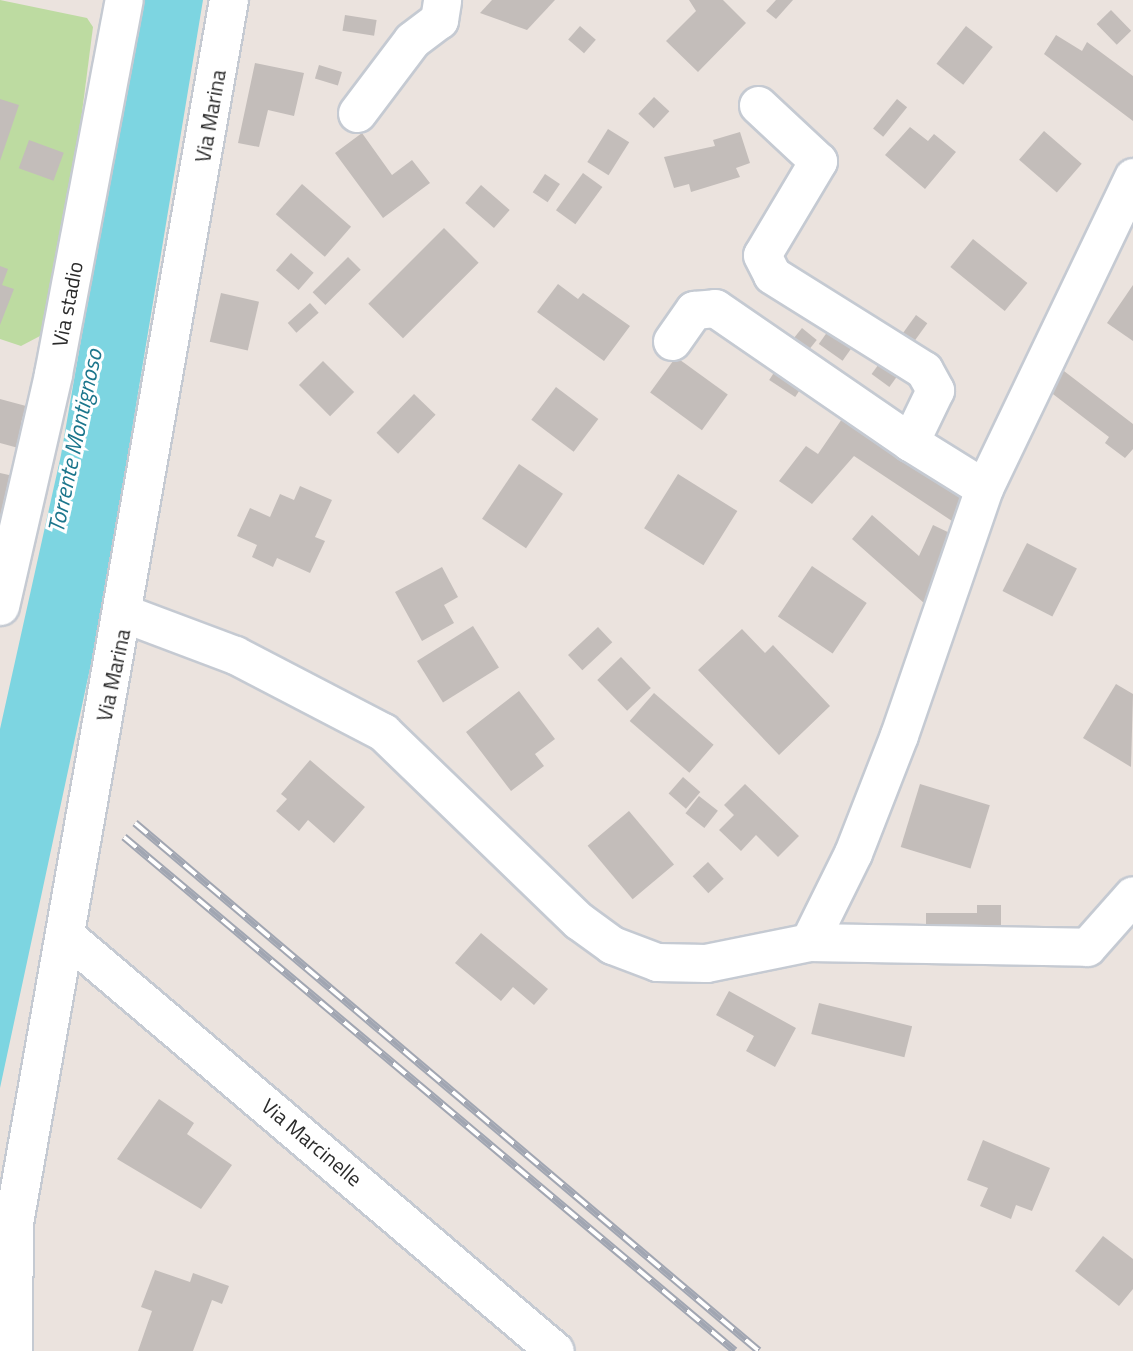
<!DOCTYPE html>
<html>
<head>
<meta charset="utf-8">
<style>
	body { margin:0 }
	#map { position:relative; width:1133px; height:1351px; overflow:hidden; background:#ebe3de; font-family:"Titillium Web",sans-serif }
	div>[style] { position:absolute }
	.green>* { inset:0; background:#bddba1 }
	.water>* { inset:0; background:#7dd5e1 }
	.building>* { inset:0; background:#c3bdba; transform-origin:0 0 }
	.roads { filter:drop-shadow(2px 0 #c5cad2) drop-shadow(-2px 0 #c5cad2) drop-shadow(0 2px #c5cad2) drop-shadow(0 -2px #c5cad2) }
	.minor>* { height:37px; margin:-18.5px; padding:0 18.5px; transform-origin:18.5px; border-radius:18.5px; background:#fff }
	.secondary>* { height:38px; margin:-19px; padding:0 19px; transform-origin:19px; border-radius:19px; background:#fff }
	.rail>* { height:8px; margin-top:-4px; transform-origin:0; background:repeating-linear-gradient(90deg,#fff 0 16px,#a1a6b2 0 32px); box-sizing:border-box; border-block:2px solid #a1a6b2 }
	span { translate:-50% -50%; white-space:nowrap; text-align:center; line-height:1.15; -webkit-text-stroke:6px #fff; paint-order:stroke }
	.street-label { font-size:21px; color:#2a2a2a }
	.water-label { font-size:23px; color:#1c768c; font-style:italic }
</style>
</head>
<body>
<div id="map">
	<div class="green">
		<i style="clip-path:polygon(0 0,87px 18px,93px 27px,60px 283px,40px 336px,21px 346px,0 339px)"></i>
	</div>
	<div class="water">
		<i style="clip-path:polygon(140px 0,203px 0,101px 617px,0 1088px,0 729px,61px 455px)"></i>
	</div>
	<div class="building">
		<i style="clip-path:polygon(492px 0,555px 0,527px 30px,480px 13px)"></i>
		<i style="clip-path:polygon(689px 0,723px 0,746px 23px,698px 72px,666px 41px,696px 11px)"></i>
		<i style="clip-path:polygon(776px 0,793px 0,776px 19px,766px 11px)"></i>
		<i style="left:1111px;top:10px;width:29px;height:20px;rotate:46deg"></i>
		<i style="left:345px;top:15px;width:32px;height:16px;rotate:9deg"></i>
		<i style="left:580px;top:26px;width:21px;height:18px;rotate:41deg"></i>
		<i style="left:966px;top:26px;width:34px;height:48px;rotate:38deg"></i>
		<i style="clip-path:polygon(1056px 35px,1082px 51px,1087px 42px,1133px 76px,1133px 121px,1044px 54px)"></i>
		<i style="clip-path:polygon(255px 63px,304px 73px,294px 116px,268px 110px,259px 147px,238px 143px)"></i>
		<i style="left:319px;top:65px;width:24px;height:14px;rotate:17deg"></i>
		<i style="left:654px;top:97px;width:21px;height:23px;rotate:43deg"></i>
		<i style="clip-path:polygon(0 99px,19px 105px,0 161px)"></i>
		<i style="left:897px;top:99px;width:13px;height:38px;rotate:39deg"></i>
		<i style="clip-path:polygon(910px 127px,928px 141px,934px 134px,956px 152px,925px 189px,885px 155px)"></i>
		<i style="left:608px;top:129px;width:25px;height:39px;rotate:32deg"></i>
		<i style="left:1044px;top:131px;width:50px;height:38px;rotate:41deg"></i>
		<i style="clip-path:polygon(740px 132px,750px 163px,736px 168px,740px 177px,691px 192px,689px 184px,674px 188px,664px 157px,715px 146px,713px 140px)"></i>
		<i style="clip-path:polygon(362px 133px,392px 175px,412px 160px,430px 183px,383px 218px,335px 153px)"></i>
		<i style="left:29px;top:140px;width:37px;height:30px;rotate:20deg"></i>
		<i style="left:583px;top:173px;width:24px;height:46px;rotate:36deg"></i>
		<i style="left:545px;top:174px;width:18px;height:22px;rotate:34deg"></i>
		<i style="left:302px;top:184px;width:65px;height:40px;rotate:41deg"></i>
		<i style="left:481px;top:185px;width:38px;height:24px;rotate:41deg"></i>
		<i style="left:444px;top:228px;width:49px;height:107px;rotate:45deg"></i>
		<i style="left:973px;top:239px;width:70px;height:36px;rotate:39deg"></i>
		<i style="left:291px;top:253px;width:30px;height:23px;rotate:41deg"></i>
		<i style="left:348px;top:257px;width:18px;height:50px;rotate:45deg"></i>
		<i style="clip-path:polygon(0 266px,8px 269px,2px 285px,14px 289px,0 325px)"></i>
		<i style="clip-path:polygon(558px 284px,578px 299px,583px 293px,630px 326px,604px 361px,537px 312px)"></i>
		<i style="clip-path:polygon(1133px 285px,1133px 341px,1107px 323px)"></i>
		<i style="left:221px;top:293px;width:39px;height:50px;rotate:13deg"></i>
		<i style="left:310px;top:303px;width:13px;height:30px;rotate:48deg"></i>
		<i style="left:916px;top:315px;width:14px;height:24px;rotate:36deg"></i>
		<i style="left:802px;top:328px;width:19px;height:17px;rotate:39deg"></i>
		<i style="left:828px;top:331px;width:29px;height:16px;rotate:35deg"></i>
		<i style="left:676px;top:357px;width:64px;height:44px;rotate:36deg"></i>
		<i style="left:323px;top:361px;width:44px;height:34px;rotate:45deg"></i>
		<i style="left:881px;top:361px;width:22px;height:16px;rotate:36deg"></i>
		<i style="left:779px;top:365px;width:31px;height:18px;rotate:33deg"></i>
		<i style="clip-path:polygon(1064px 371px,1133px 424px,1133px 449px,1125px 458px,1105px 443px,1109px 437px,1049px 391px)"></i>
		<i style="left:556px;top:387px;width:53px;height:41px;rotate:37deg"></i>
		<i style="left:414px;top:394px;width:30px;height:54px;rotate:44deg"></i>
		<i style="clip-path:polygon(0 399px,26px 406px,21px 423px,38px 428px,33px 452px,0 443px)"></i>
		<i style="clip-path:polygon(844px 416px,970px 496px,958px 525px,854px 456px,812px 504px,779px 481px,806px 446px,818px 454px)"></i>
		<i style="left:519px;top:464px;width:53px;height:66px;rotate:34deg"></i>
		<i style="clip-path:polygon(0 473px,27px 479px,0 551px)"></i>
		<i style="left:678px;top:474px;width:70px;height:64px;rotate:32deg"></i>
		<i style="clip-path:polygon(300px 486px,332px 500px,315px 537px,325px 541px,310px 573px,277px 558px,273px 567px,252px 557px,257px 545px,237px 536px,250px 508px,270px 517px,280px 494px,294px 500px)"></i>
		<i style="clip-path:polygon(872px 515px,919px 556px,933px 525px,954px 535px,925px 604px,852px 539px)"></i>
		<i style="left:1027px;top:543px;width:56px;height:54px;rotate:27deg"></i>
		<i style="left:812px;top:566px;width:66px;height:61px;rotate:34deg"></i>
		<i style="clip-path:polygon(442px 567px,458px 597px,444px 605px,454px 623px,422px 641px,395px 592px)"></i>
		<i style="left:473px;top:626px;width:49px;height:66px;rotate:58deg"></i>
		<i style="left:598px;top:627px;width:21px;height:41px;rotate:47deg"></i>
		<i style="clip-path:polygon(742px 629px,765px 653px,773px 645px,830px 706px,779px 755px,698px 670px)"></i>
		<i style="left:621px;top:657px;width:43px;height:33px;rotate:46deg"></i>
		<i style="clip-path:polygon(1116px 684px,1133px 694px,1131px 767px,1083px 738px)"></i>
		<i style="clip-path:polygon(519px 691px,555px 739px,535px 754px,544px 766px,511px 791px,466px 732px)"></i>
		<i style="left:654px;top:693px;width:79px;height:37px;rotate:41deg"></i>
		<i style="clip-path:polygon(310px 760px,365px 807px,334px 843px,308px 820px,299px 831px,276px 811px,287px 799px,281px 794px)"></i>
		<i style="left:683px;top:777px;width:23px;height:22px;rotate:41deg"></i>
		<i style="clip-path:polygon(745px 784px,799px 836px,778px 857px,756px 835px,741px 851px,719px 830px,734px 815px,724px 805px)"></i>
		<i style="left:920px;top:784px;width:73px;height:66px;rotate:17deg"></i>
		<i style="left:699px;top:796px;width:24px;height:22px;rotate:38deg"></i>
		<i style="left:629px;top:811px;width:70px;height:54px;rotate:50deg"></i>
		<i style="left:708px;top:862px;width:23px;height:21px;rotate:47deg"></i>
		<i style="clip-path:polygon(977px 905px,1001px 905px,1001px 936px,926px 937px,926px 913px,977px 913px)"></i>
		<i style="clip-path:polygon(481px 933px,548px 989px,534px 1005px,513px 987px,501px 1001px,455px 963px)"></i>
		<i style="clip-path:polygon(729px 991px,796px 1028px,775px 1067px,746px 1051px,754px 1036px,716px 1015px)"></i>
		<i style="left:819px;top:1003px;width:96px;height:32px;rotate:14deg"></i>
		<i style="clip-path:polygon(159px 1099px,194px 1123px,187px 1134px,232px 1165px,201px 1209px,117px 1159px)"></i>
		<i style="clip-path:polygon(983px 1140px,1050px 1168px,1032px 1211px,1016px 1205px,1011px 1219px,980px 1206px,988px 1188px,967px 1180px)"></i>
		<i style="clip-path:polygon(1103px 1236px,1133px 1259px,1133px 1289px,1119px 1306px,1075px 1271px)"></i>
		<i style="clip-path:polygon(155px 1270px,190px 1282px,193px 1273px,229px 1286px,222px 1304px,212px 1300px,193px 1351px,138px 1351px,152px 1311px,141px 1307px)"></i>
	</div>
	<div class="roads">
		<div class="minor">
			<i style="left:758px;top:105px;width:82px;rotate:43deg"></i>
			<i style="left:818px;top:161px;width:109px;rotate:120.8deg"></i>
			<i style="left:762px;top:255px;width:22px;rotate:63deg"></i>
			<i style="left:772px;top:275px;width:179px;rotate:32deg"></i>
			<i style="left:924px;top:370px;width:23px;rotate:61deg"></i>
			<i style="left:935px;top:390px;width:58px;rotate:115.7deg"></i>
			<i style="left:910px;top:442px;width:87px;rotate:31.9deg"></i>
			<i style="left:357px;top:113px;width:91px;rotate:-53deg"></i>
			<i style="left:412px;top:40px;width:34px;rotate:-37deg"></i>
			<i style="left:439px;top:20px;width:20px;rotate:-81deg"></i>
			<i style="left:672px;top:341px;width:38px;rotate:-55deg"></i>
			<i style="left:694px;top:310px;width:21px;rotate:-5deg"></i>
			<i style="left:715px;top:308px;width:237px;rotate:34.5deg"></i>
			<i style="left:0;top:606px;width:238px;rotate:-77.1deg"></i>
			<i style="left:53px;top:374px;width:381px;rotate:-79.3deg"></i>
			<i style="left:126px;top:614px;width:116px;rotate:20.6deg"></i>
			<i style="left:235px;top:655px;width:167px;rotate:27.5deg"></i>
			<i style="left:383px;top:732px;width:272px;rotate:44deg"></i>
			<i style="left:579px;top:921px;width:41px;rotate:36deg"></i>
			<i style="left:612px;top:945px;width:48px;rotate:20.7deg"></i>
			<i style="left:657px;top:962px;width:49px;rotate:1.2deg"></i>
			<i style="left:706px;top:963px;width:105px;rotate:-11.5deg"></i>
			<i style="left:809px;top:942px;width:278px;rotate:1deg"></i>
			<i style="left:1087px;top:947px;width:69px;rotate:-48.5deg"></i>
			<i style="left:66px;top:936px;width:641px;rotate:40.32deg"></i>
			<i style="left:809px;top:942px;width:99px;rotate:-63.7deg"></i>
			<i style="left:853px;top:853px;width:127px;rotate:-68.7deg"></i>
			<i style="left:899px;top:735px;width:261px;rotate:-71deg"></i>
			<i style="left:984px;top:488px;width:345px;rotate:-64.4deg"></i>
		</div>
		<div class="secondary">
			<i style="left:13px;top:1351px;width:128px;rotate:-89.6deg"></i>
			<i style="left:14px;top:1223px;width:1242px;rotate:-80.03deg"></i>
		</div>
	</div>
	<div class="rail">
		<i style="left:135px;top:823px;width:817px;rotate:40.24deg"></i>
		<i style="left:124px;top:837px;width:798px;rotate:40.07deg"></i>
	</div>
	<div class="street-label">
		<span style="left:210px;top:116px;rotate:-80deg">Via Marina</span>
		<span style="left:67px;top:304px;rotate:-79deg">Via stadio</span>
		<span style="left:113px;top:675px;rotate:-78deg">Via Marina</span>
		<span style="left:312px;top:1142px;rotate:40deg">Via Marcinelle</span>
	</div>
	<div class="water-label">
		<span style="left:75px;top:441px;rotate:-78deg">Torrente Montignoso</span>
	</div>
</div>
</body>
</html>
